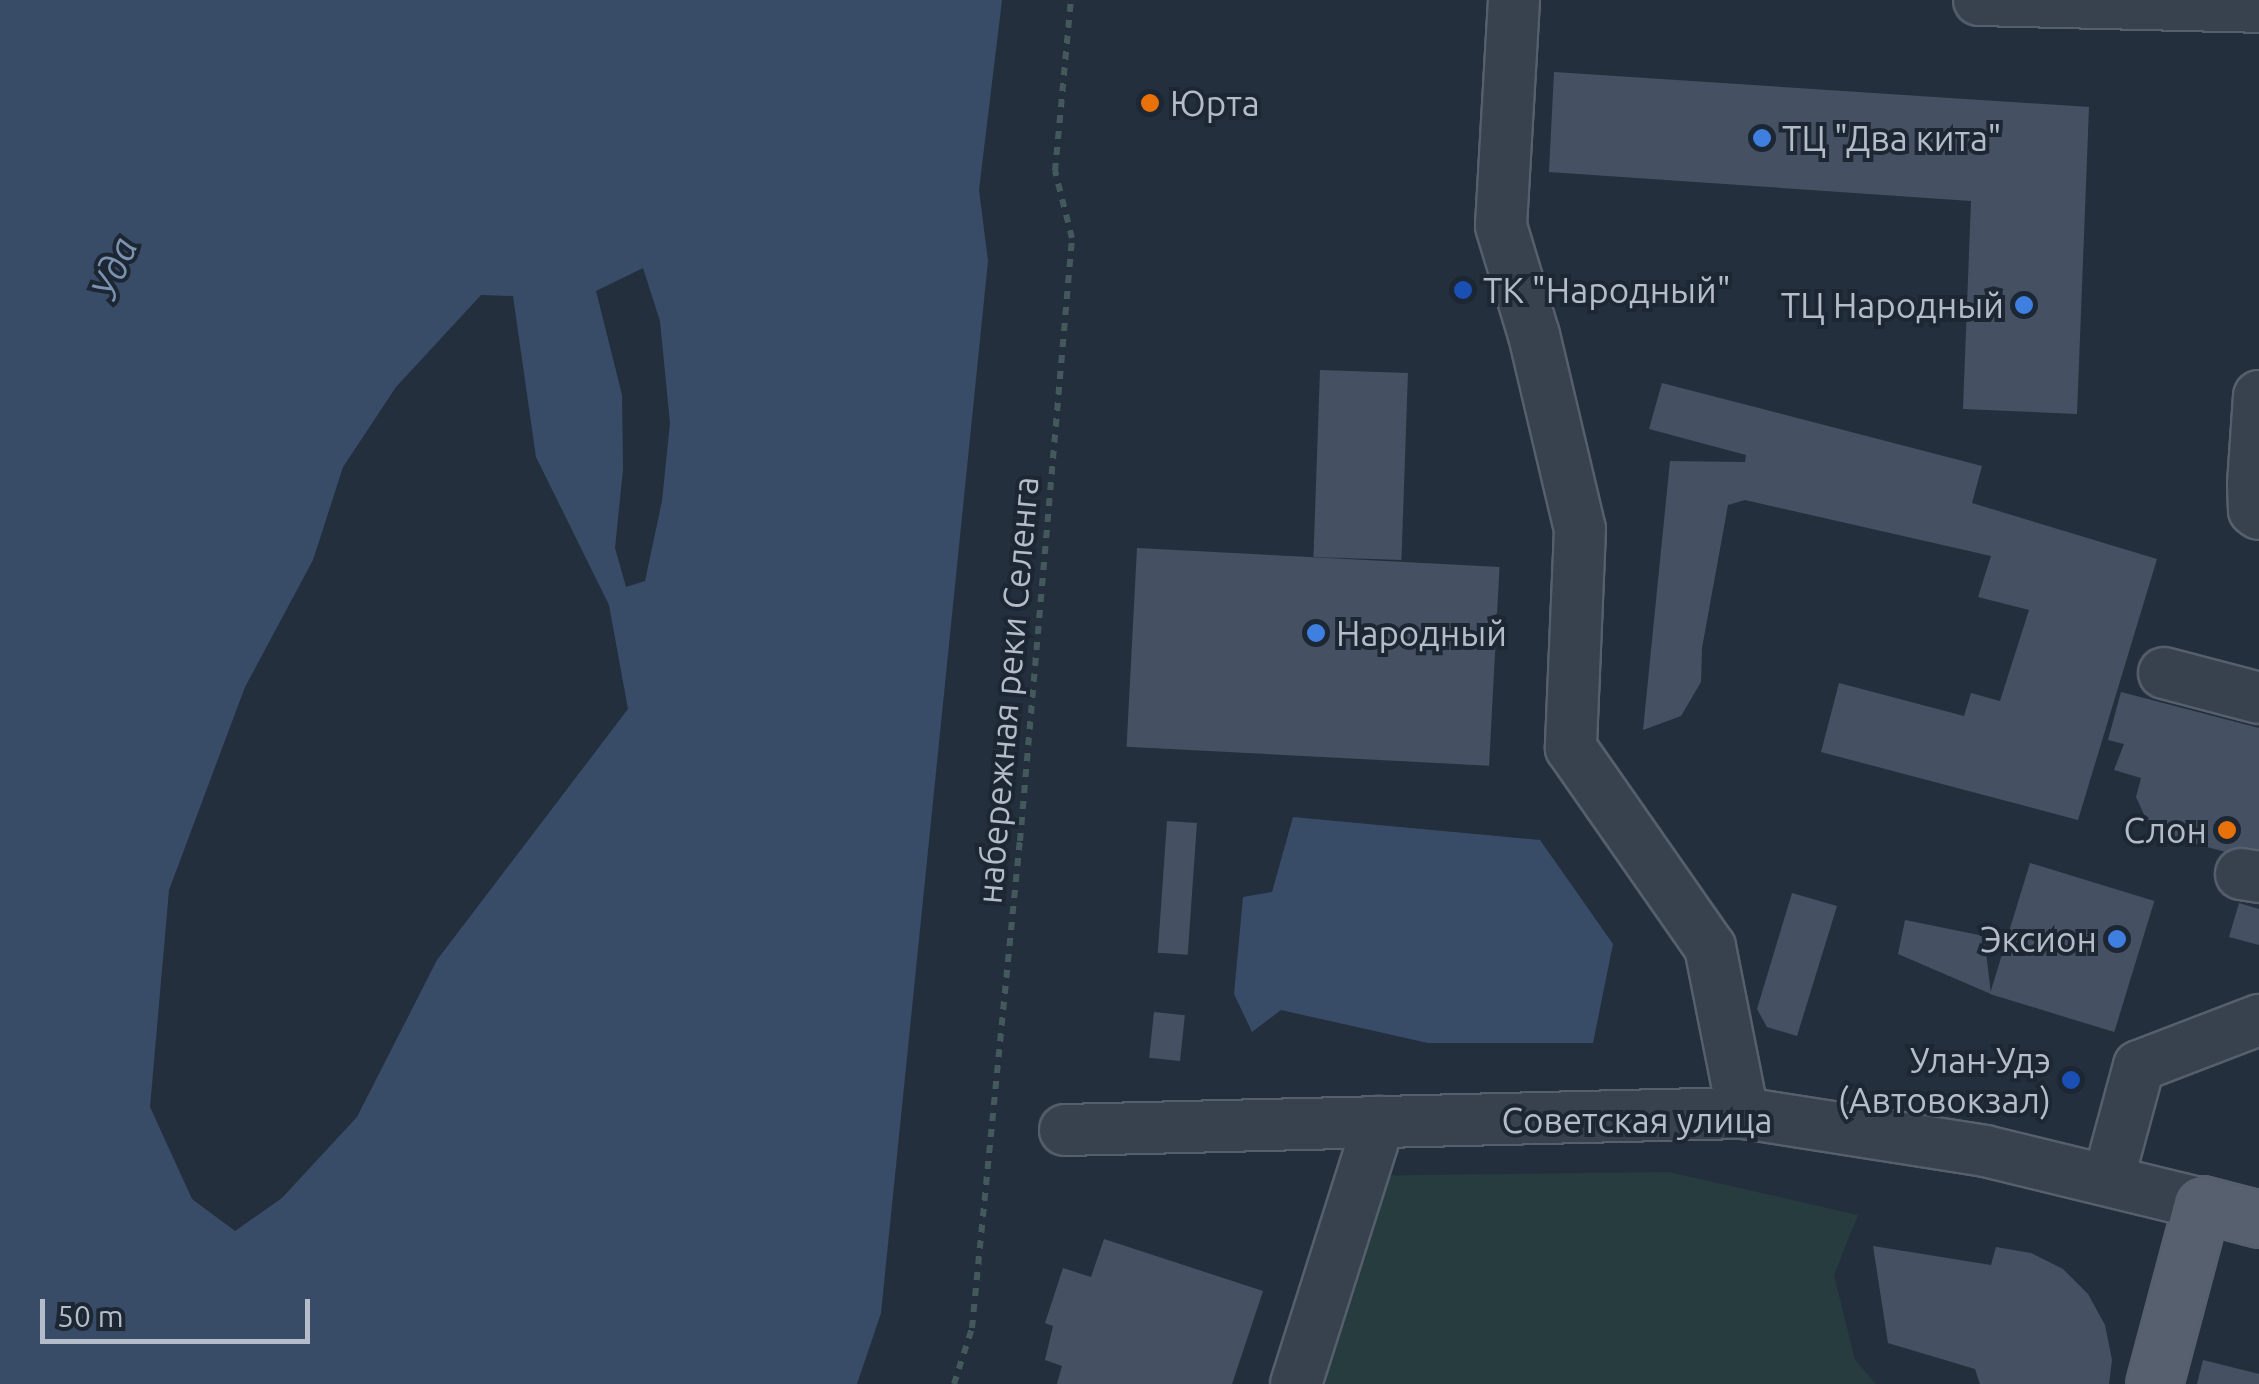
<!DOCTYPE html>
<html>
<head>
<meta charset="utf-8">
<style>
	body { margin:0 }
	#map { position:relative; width:2259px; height:1384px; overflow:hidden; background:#242f3e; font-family:Ubuntu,sans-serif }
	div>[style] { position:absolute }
	.green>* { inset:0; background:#263c3f }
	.water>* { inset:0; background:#394c67 }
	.building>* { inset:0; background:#455162; transform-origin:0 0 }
	.path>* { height:6px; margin-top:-3px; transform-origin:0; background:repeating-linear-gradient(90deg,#44595c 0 8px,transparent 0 16px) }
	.roads { filter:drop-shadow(2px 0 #565f6c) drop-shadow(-2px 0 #565f6c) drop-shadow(0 2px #565f6c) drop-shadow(0 -2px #565f6c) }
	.minor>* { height:50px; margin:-25px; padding:0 25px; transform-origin:25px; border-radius:25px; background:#38414e }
	.major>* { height:55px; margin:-27.5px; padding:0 27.5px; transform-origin:27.5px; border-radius:27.5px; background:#56606e }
	.dots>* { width:28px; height:28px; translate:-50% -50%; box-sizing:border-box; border:5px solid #1d2633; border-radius:50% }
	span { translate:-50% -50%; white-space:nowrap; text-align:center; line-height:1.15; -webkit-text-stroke:8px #1d2633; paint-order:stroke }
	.poi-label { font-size:35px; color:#b4bcc9 }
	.left { translate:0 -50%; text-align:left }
	.right { translate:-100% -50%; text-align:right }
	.street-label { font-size:35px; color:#b4bcc9 }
	.water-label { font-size:38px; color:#7c92b1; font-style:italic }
	.scale { position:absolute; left:40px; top:1299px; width:270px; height:45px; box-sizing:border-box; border:5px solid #b4bcc9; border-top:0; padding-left:12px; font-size:30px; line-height:35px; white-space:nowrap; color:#b4bcc9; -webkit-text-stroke:8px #1d2633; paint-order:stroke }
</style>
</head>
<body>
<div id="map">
	<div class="green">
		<i style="clip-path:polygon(1669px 1172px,1858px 1215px,1834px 1275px,1855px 1360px,1876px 1384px,1281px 1384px,1345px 1176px)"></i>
	</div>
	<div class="water">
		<i style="clip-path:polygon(evenodd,0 0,1002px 0,979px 190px,988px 261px,881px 1313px,857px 1384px,0 1384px,0 0,643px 268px,660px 321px,670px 423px,662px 501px,645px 581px,626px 587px,615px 548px,623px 469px,622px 395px,596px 291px,643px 268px,0 0,481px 295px,513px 296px,536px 457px,609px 605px,628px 709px,437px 960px,357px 1117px,282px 1198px,235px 1231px,192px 1199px,150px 1107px,169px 890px,245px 687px,313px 560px,343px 467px,396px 387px,481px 295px)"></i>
		<i style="clip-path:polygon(1293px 817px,1540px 840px,1613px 944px,1593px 1043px,1428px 1043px,1281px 1010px,1252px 1032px,1234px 994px,1243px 897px,1272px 892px)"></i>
	</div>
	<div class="building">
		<i style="clip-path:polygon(1554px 72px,2089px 107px,2077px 414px,1963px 409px,1971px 201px,1549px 172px)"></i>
		<i style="left:1320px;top:370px;width:88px;height:187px;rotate:2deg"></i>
		<i style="clip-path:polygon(1662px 383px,1982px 466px,1972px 503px,2157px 559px,2078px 820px,1821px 752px,1839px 683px,1964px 716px,1971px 693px,2000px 701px,2029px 610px,1978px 597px,1991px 556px,1745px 500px,1728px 505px,1702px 648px,1701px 682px,1681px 716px,1643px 730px,1670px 461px,1745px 462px,1746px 455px,1649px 429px)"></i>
		<i style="left:1137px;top:548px;width:363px;height:199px;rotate:3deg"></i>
		<i style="clip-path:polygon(2121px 692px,2259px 728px,2259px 861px,2152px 832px,2136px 797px,2141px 778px,2114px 770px,2124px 744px,2108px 740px)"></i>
		<i style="left:1167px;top:821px;width:30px;height:132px;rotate:4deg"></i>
		<i style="left:2030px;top:863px;width:130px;height:137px;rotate:17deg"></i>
		<i style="clip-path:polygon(1792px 893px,1837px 906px,1797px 1036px,1767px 1027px,1757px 1009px)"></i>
		<i style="clip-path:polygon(2239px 903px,2259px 909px,2259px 945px,2229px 937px)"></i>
		<i style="clip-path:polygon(1905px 920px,1984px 936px,1991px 994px,1898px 954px)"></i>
		<i style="left:1154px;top:1012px;width:31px;height:46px;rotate:6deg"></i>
		<i style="clip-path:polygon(1104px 1239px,1263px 1291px,1232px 1384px,1057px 1384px,1062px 1366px,1045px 1360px,1053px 1326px,1045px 1323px,1063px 1268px,1091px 1277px)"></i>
		<i style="clip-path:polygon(1873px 1246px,1991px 1265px,1996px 1247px,2031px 1253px,2063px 1269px,2088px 1294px,2105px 1325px,2112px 1360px,2109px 1384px,1980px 1384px,1975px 1369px,1888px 1343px)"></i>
		<i style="clip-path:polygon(2203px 1360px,2259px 1374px,2259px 1384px,2197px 1384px)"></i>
	</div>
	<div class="path">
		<i style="left:954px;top:1384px;width:59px;rotate:-72.2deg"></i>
		<i style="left:972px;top:1328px;width:489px;rotate:-84.4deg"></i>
		<i style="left:1020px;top:841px;width:605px;rotate:-85.07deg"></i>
		<i style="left:1072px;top:238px;width:69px;rotate:-104.2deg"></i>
		<i style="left:1055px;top:171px;width:172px;rotate:-84.7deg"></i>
	</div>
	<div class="roads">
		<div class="minor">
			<i style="left:1514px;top:0;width:226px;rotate:93.3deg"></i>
			<i style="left:1501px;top:226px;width:114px;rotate:73.2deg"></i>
			<i style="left:1534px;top:335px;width:199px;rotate:76.7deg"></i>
			<i style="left:1580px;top:529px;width:219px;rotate:92.4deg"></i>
			<i style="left:1571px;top:748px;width:243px;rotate:55.1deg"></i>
			<i style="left:1710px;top:947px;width:169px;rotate:78.8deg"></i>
			<i style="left:1979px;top:0;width:280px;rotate:1.4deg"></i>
			<i style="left:2259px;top:396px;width:87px;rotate:93.9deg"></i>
			<i style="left:2253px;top:483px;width:27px;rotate:88deg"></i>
			<i style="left:2254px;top:510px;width:6px;rotate:39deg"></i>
			<i style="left:2164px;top:673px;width:98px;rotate:14.7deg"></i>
			<i style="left:2241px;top:874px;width:18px;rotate:9deg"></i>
			<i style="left:1065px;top:1130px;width:678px;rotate:-1.44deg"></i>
			<i style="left:1743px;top:1113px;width:245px;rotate:8.9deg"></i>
			<i style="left:1985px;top:1151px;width:223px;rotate:13.7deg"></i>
			<i style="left:2108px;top:1180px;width:118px;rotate:-74.8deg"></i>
			<i style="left:2139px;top:1066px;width:129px;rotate:-21deg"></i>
			<i style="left:1296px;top:1384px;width:275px;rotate:-72.4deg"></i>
		</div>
		<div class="major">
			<i style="left:2154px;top:1384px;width:186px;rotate:-75.1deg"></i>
			<i style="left:2202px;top:1204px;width:59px;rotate:14.7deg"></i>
		</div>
	</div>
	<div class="dots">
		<i style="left:1150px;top:103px;background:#e8710a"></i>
		<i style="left:1762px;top:138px;background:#3f7fe0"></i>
		<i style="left:1463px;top:290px;background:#1a4fb4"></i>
		<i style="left:2024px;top:305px;background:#3f7fe0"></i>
		<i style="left:1316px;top:633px;background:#3f7fe0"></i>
		<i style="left:2227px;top:830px;background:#e8710a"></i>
		<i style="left:2117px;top:939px;background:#3f7fe0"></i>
		<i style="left:2071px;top:1080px;background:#1a4fb4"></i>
	</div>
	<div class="poi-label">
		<span class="left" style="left:1170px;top:103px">Юрта</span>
		<span class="left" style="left:1782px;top:138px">ТЦ "Два кита"</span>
		<span class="left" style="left:1483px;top:290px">ТК "Народный"</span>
		<span class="right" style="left:2004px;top:305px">ТЦ Народный</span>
		<span class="left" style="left:1336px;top:633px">Народный</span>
		<span class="right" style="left:2207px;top:830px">Слон</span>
		<span class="right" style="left:2097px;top:939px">Эксион</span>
		<span class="right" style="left:2051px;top:1080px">Улан-Удэ<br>(Автовокзал)</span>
	</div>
	<div class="street-label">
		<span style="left:1007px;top:690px;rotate:-85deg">набережная реки Селенга</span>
		<span style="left:1637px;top:1120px">Советская улица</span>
	</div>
	<div class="water-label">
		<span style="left:114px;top:268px;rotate:-67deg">Уда</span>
	</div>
	<div class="scale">50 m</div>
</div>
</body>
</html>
